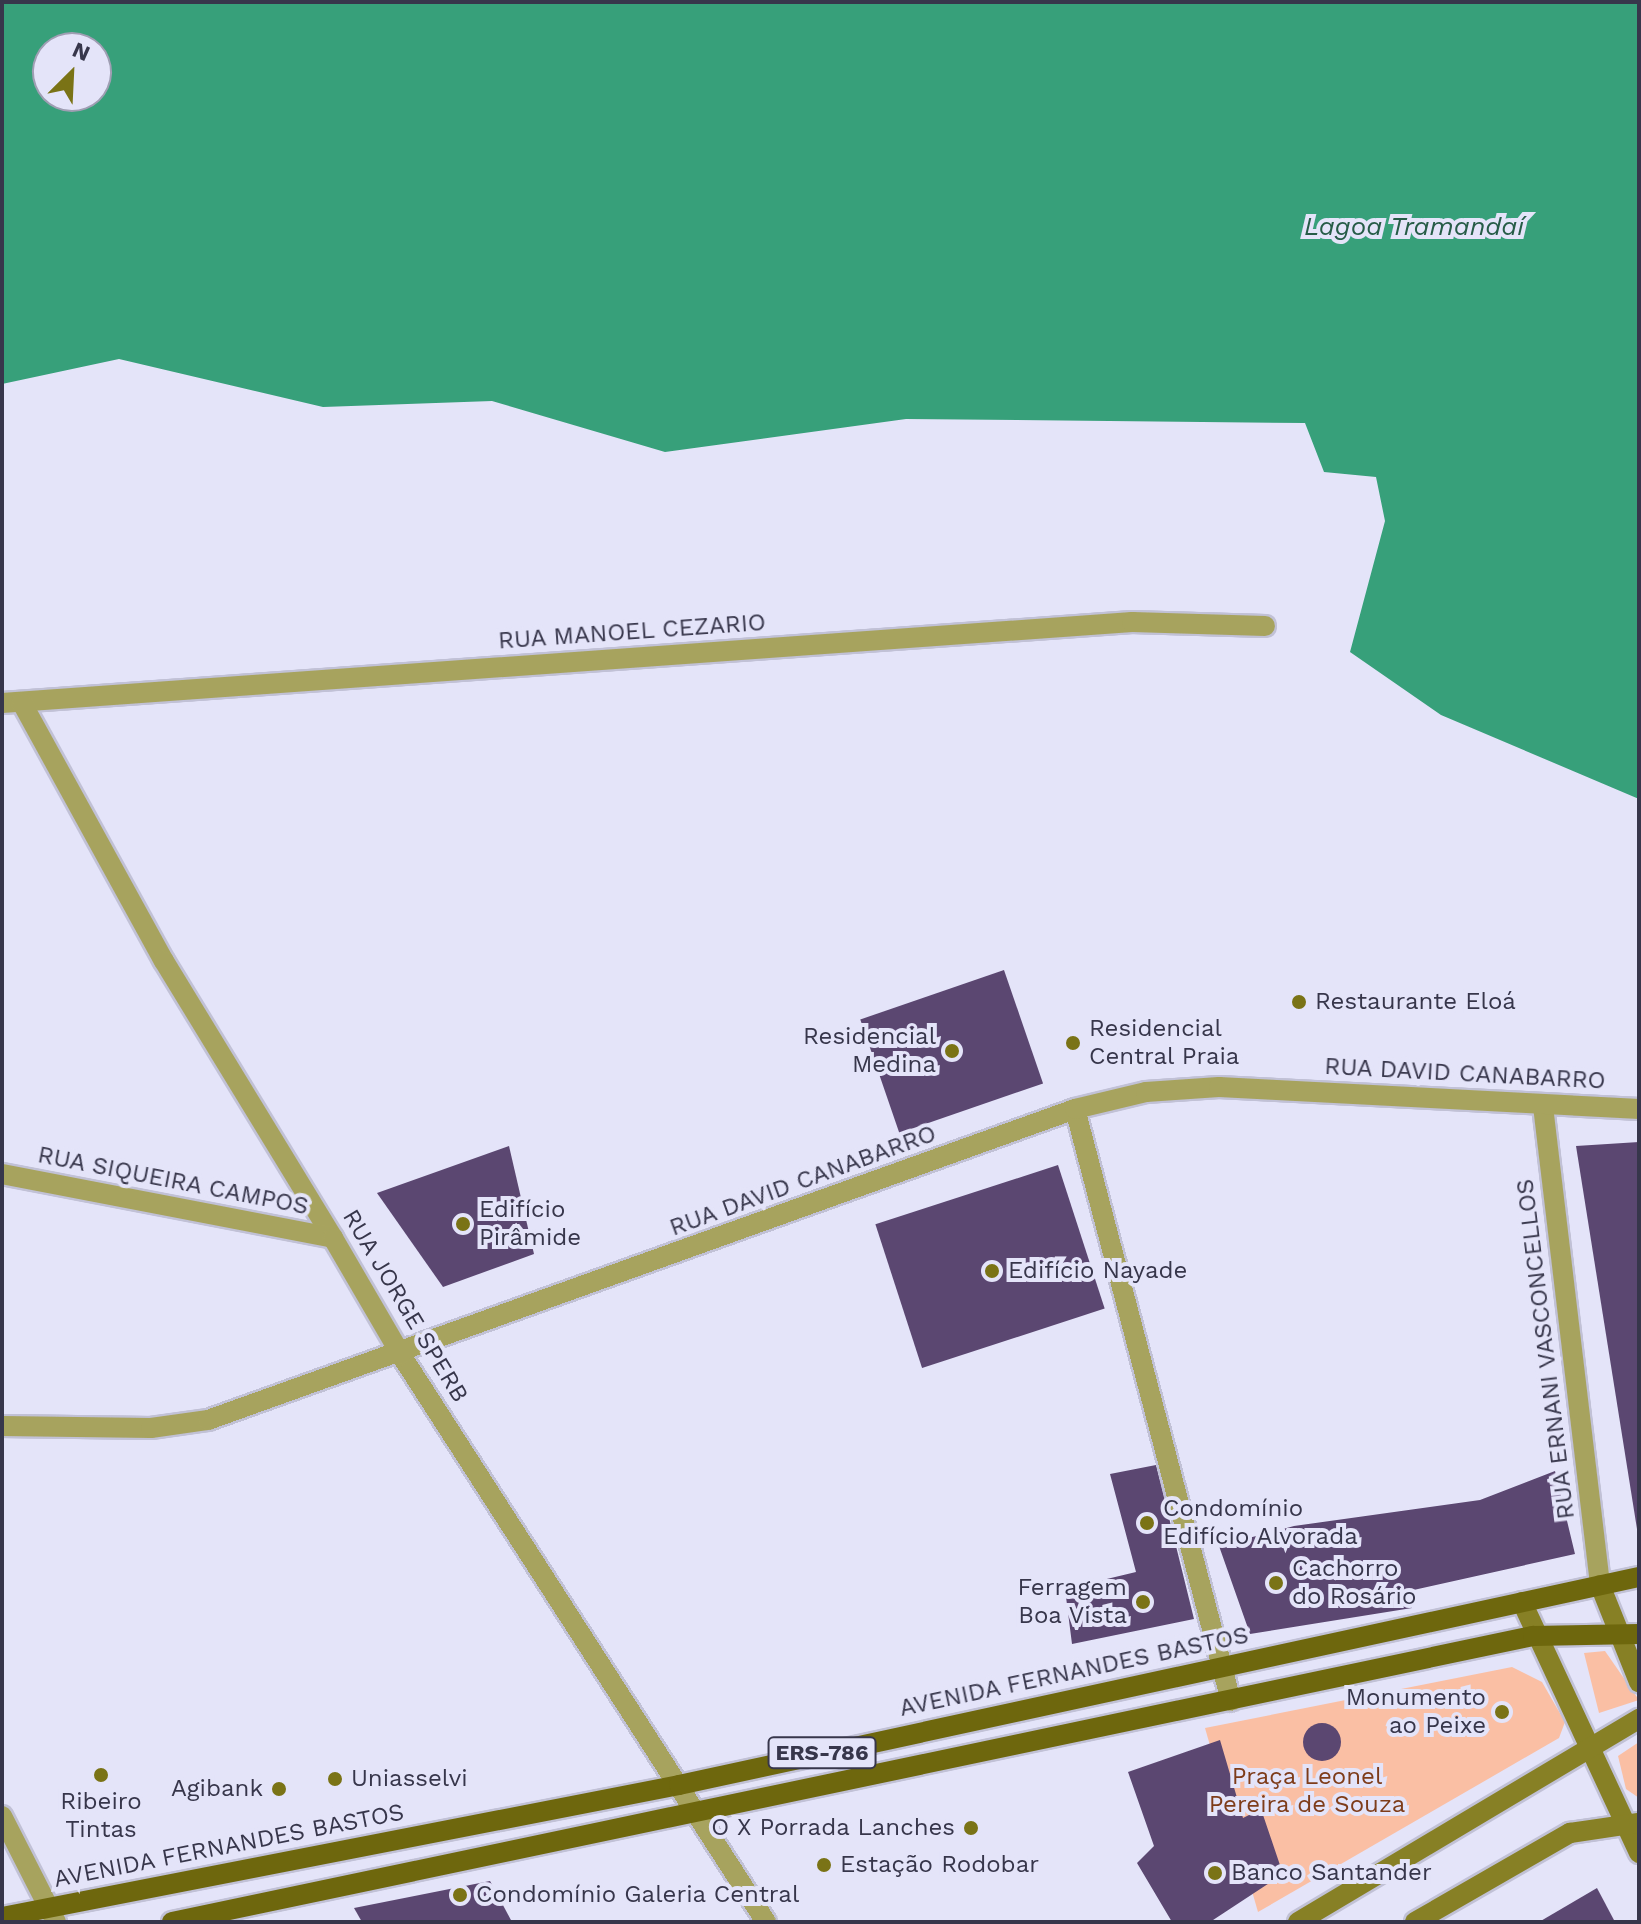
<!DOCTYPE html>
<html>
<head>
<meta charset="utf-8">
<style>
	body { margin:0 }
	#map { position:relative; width:1641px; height:1924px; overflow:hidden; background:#e4e4f9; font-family:"Work Sans",sans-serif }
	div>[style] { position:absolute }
	.green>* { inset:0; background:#fabfa4 }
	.water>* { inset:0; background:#37a07a }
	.building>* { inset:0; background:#5b4771; transform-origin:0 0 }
	.round { border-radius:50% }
	.roads { filter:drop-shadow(2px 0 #c1c1d6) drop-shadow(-2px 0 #c1c1d6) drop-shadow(0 2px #c1c1d6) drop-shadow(0 -2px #c1c1d6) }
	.minor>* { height:20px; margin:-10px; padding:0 10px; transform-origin:10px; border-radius:10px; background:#a7a35e }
	.tertiary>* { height:20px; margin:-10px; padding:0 10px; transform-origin:10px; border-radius:10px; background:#a7a35e }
	.secondary>* { height:20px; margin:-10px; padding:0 10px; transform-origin:10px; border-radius:10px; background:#878025 }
	.primary>* { height:20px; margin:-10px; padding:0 10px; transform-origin:10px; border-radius:10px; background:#6e670d }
	.dots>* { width:22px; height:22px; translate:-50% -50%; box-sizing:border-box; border:4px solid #e4e4f9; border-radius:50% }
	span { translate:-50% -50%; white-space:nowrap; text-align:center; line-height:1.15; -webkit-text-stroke:8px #e4e4f9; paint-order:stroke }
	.shield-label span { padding:2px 6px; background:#e4e4f9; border:2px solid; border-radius:6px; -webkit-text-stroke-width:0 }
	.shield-label { font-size:22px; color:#37364b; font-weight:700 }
	.street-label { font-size:24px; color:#37364b }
	.poi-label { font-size:24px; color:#37364b }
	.left { translate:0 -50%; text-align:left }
	.right { translate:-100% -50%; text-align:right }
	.park-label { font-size:24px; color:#7e3c1a }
	.water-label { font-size:26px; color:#265c47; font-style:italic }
	.frame { position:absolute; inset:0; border:4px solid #37364b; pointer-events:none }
	.north { position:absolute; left:32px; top:32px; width:80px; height:80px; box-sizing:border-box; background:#e4e4f9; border:2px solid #9f9eb3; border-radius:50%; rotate:24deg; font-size:22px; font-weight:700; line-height:32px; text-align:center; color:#37364b }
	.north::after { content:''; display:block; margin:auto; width:28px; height:36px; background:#7a7316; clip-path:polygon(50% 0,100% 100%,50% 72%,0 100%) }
</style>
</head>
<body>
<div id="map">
	<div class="green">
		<i style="clip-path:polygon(1605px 1651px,1639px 1700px,1599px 1713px,1584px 1653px)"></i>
		<i style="clip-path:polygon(1512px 1667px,1542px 1682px,1565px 1722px,1559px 1738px,1258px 1912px,1205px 1728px)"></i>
		<i style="clip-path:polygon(1639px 1742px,1639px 1798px,1626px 1789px,1618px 1756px)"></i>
	</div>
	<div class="water">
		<i style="clip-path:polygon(evenodd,2px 2px,1639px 2px,1639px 799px,1441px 715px,1350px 652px,1385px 521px,1376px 477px,1324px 472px,1305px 423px,906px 419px,665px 452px,492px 401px,323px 407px,119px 359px,2px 384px,2px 2px,48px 48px,96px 48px,96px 96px,48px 96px,48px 48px)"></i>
	</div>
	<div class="building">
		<i style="left:1004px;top:970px;width:120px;height:152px;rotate:71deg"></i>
		<i style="clip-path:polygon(1639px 1142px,1639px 1529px,1637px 1529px,1576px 1146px)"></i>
		<i style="clip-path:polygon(509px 1146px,534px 1254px,443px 1287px,377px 1193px)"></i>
		<i style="left:1058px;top:1165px;width:151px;height:192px;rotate:72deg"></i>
		<i style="clip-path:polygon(1156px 1465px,1194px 1619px,1072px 1644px,1065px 1589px,1136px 1572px,1110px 1474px)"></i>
		<i style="clip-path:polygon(1555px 1471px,1575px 1554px,1409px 1591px,1412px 1608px,1250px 1634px,1219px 1546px,1294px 1526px,1480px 1500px)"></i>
		<i class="round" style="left:1303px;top:1723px;width:38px;height:38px"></i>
		<i style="clip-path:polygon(1220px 1740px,1243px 1818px,1261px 1809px,1283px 1874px,1210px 1922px,1172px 1922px,1137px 1863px,1154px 1846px,1128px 1772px)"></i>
		<i style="clip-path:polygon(490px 1881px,512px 1922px,362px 1922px,354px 1908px)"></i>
		<i style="clip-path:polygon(1597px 1888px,1615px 1922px,1539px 1922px)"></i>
	</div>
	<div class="roads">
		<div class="minor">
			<i style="left:2px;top:703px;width:1133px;rotate:-4.1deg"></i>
			<i style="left:1132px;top:622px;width:133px;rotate:1.7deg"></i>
			<i style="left:22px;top:703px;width:294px;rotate:61.2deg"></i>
			<i style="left:164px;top:961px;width:324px;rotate:58.6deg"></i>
			<i style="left:1543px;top:1106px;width:482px;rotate:83.2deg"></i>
			<i style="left:1075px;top:1109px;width:612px;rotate:75.24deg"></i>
			<i style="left:401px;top:1355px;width:674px;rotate:57.23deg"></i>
		</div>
		<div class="tertiary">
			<i style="left:2px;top:1174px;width:337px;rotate:10.9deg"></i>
			<i style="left:333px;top:1238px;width:135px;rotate:59.8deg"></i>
			<i style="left:2px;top:1426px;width:149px;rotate:0.8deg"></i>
			<i style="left:151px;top:1428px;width:58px;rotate:-8deg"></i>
			<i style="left:208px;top:1420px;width:921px;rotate:-19.73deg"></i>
			<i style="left:1075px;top:1109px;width:73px;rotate:-13.5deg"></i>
			<i style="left:1146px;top:1092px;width:73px;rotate:-3.9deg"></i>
			<i style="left:1219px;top:1087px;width:421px;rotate:3deg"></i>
			<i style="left:2px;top:1816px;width:119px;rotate:63deg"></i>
		</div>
		<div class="secondary">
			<i style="left:1600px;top:1585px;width:105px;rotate:68.1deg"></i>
			<i style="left:1522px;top:1602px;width:277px;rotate:65deg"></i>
			<i style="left:1298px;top:1922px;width:397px;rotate:-30.8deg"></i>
			<i style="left:1415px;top:1922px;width:179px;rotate:-29.9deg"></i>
			<i style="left:1570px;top:1833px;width:69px;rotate:-8.4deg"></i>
		</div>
		<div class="primary">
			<i style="left:2px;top:1917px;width:690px;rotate:-11.03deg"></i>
			<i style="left:679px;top:1785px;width:982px;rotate:-12.23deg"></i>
			<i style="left:172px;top:1922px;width:1391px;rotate:-11.87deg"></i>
			<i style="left:1533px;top:1636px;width:106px;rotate:-1.1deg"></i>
		</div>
	</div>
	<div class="dots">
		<i style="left:1299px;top:1002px;background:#7a7316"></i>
		<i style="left:1073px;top:1043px;background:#7a7316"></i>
		<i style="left:952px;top:1051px;background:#7a7316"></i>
		<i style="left:463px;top:1224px;background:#7a7316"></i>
		<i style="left:992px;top:1271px;background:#7a7316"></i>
		<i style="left:1147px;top:1523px;background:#7a7316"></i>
		<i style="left:1276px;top:1583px;background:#7a7316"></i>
		<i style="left:1143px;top:1602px;background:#7a7316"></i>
		<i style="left:1502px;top:1712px;background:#7a7316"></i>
		<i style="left:101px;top:1775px;background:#7a7316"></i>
		<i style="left:335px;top:1779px;background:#7a7316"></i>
		<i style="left:279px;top:1789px;background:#7a7316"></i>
		<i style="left:971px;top:1828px;background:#7a7316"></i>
		<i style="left:824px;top:1865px;background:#7a7316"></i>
		<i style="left:1215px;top:1873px;background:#7a7316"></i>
		<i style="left:460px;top:1895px;background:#7a7316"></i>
	</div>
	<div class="shield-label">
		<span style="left:822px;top:1753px">ERS-786</span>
	</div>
	<div class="street-label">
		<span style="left:632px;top:632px;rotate:-4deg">RUA MANOEL CEZARIO</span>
		<span style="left:1465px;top:1074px;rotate:3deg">RUA DAVID CANABARRO</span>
		<span style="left:173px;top:1181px;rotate:11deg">RUA SIQUEIRA CAMPOS</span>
		<span style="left:803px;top:1181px;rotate:-20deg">RUA DAVID CANABARRO</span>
		<span style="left:405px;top:1306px;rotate:59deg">RUA JORGE SPERB</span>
		<span style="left:1546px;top:1349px;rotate:-97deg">RUA ERNANI VASCONCELLOS</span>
		<span style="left:1074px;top:1672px;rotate:-12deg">AVENIDA FERNANDES BASTOS</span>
		<span style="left:229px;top:1846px;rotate:-11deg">AVENIDA FERNANDES BASTOS</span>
	</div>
	<div class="poi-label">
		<span class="left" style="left:1315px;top:1002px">Restaurante Eloá</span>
		<span class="left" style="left:1089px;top:1043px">Residencial<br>Central Praia</span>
		<span class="right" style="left:936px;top:1051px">Residencial<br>Medina</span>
		<span class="left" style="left:479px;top:1224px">Edifício<br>Pirâmide</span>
		<span class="left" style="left:1008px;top:1271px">Edifício Nayade</span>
		<span class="left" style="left:1163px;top:1523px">Condomínio<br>Edifício Alvorada</span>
		<span class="left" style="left:1292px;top:1583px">Cachorro<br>do Rosário</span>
		<span class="right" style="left:1127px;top:1602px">Ferragem<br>Boa Vista</span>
		<span class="right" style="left:1486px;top:1712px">Monumento<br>ao Peixe</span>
		<span class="left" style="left:351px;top:1779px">Uniasselvi</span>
		<span class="right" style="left:263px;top:1789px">Agibank</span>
		<span style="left:101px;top:1816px">Ribeiro<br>Tintas</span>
		<span class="right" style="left:955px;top:1828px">O X Porrada Lanches</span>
		<span class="left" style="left:840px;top:1865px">Estação Rodobar</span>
		<span class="left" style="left:1231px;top:1873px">Banco Santander</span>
		<span class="left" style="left:476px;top:1895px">Condomínio Galeria Central</span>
	</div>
	<div class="park-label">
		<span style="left:1307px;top:1791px">Praça Leonel<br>Pereira de Souza</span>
	</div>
	<div class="water-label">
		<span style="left:1414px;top:227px">Lagoa Tramandaí</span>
	</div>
	<div class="frame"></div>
	<div class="north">N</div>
</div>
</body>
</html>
